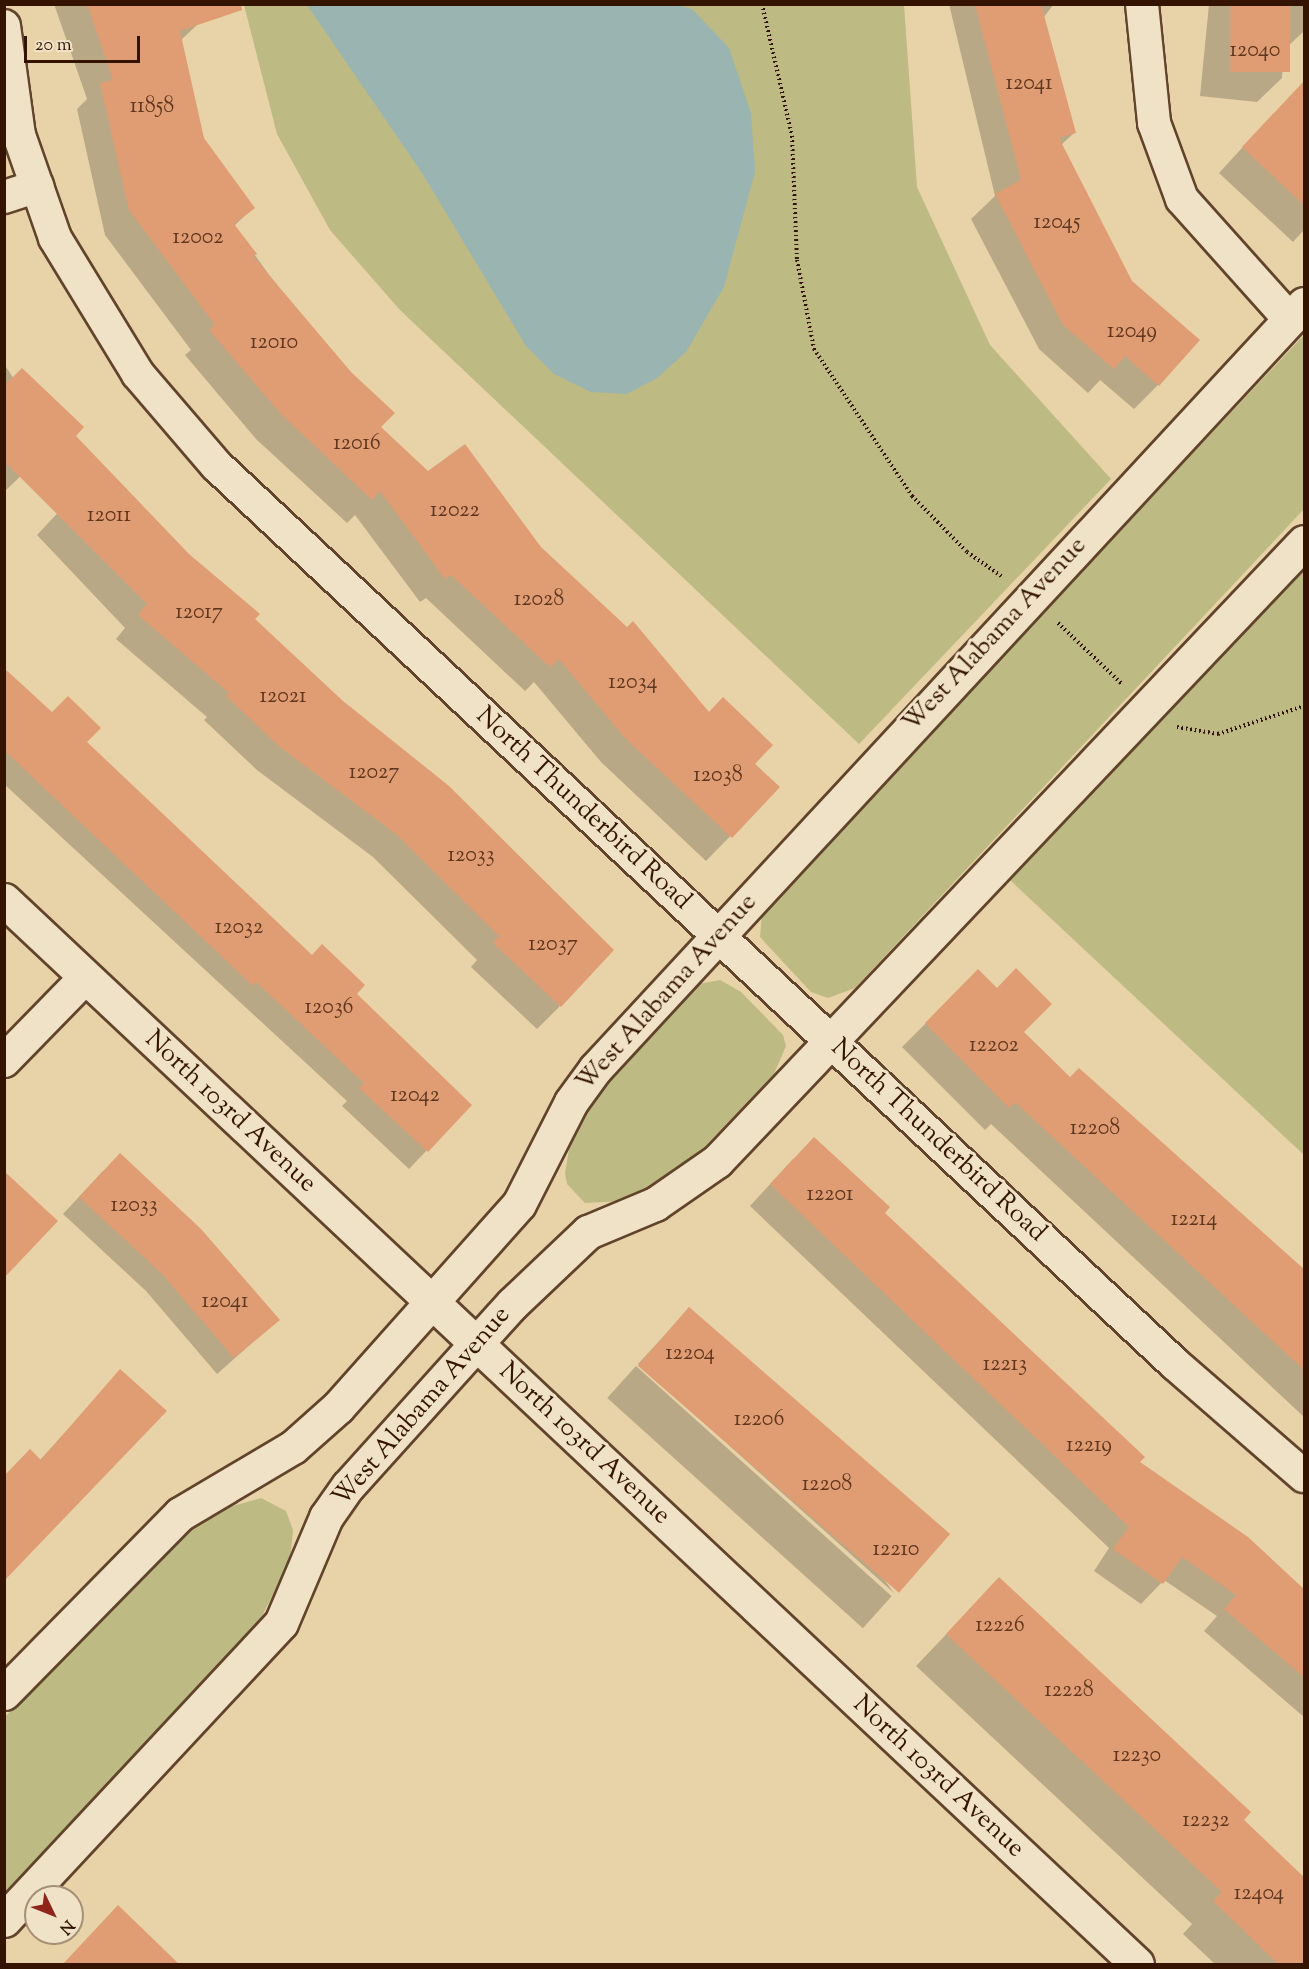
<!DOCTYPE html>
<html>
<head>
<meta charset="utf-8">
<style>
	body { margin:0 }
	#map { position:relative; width:1309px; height:1969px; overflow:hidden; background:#e8d2a8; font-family:"Sorts Mill Goudy",serif }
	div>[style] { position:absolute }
	.green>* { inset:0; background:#bdba83 }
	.water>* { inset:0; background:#9ab5b1 }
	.shadow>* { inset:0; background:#0003; transform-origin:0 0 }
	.building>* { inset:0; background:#e09c73; transform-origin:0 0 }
	.path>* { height:4px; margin-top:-2px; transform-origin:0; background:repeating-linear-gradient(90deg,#341401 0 1.5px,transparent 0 4.5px) }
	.roads { filter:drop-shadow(2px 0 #61442b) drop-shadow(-2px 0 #61442b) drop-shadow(0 2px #61442b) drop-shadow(0 -2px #61442b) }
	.street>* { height:32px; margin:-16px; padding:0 16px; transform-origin:16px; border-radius:16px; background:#f0e2c6 }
	.secondary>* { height:33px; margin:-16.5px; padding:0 16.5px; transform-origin:16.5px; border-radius:16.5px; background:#f0e2c6 }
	span { translate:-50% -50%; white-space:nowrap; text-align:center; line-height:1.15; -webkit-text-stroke:6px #f0e2c6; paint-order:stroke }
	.number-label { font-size:22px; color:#5f361e }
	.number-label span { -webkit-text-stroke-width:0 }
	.street-label { font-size:26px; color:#341401 }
	.frame { position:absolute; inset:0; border:6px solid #341401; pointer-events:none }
	.north { position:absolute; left:24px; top:1885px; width:60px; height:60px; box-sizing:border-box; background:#f0e2c6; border:2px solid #a59077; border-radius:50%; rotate:133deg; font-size:16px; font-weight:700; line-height:24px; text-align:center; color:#341401 }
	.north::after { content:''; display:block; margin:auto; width:21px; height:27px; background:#8f2418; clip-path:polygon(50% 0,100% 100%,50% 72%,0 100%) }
	.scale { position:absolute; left:24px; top:36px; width:116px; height:27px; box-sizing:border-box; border:3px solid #341401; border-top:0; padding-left:8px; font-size:18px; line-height:21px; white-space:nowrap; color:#341401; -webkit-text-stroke:4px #f0e2c6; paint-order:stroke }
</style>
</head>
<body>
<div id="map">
	<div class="green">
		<i style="clip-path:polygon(244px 5px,904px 5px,917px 187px,990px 345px,1111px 479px,859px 744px,400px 310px,330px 230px,277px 134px)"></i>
		<i style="clip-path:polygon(1304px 335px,1304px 509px,855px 988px,828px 998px,811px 992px,760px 937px,762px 914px,770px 903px)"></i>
		<i style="clip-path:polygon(1304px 542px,1304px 1155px,995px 866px)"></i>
		<i style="clip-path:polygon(720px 980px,741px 992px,783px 1035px,786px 1046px,774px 1074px,688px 1164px,663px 1183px,623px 1201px,585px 1203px,567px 1184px,565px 1173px,570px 1144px,589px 1101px,693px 985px)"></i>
		<i style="clip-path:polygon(261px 1498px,286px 1511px,293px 1530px,290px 1561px,261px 1618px,5px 1896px,4px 1718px,177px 1537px,222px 1509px)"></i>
	</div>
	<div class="water">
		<i style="clip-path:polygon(676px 5px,692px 9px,729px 48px,751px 113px,755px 172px,724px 287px,686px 352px,657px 378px,627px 394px,591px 392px,554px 374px,526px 346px,422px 173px,307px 5px)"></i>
	</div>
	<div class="shadow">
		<i style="clip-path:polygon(54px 4px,191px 4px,198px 24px,180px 41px,202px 139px,253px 208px,234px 226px,379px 428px,428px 473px,540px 548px,778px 787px,706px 861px,601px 762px,534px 682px,525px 691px,426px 598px,420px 602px,355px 515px,347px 523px,256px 439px,185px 355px,191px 350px,105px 235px,77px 109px,87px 99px)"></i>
		<i style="clip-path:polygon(949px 4px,1054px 4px,1043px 18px,1074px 133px,1061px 145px,1158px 385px,1134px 409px,1100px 380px,1088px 393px,1039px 349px,971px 219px,995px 196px)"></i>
		<i style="clip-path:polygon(1209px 4px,1304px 4px,1303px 32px,1284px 50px,1282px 78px,1257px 102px,1200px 96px)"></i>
		<i style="clip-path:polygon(1274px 113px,1304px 115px,1304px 230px,1293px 242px,1219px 173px)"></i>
		<i style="clip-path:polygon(4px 364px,56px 442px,4px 492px)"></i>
		<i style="clip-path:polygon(80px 489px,253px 619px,560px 1006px,537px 1029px,471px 967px,477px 960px,373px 857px,257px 770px,204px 720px,207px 717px,116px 639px,125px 628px,37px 535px)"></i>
		<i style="clip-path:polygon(4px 670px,470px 1105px,409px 1169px,342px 1106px,347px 1101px,4px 784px)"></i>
		<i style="clip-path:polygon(978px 971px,1022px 1032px,1070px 1079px,1304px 1276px,1304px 1417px,991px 1124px,985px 1130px,902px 1047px)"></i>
		<i style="clip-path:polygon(793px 1159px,883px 1213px,1138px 1462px,1304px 1590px,1304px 1717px,1204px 1631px,1217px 1616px,1164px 1580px,1141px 1604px,1094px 1571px,1109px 1548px,750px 1206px)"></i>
		<i style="clip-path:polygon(103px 1171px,278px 1320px,217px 1374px,146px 1291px,63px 1214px)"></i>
		<i style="clip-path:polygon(689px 1309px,894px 1593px,638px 1364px)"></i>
		<i style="left:636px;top:1366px;width:344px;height:43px;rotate:42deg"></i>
		<i style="clip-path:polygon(120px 1372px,4px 1579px,40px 1460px)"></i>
		<i style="clip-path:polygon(999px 1579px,1242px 1820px,1304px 1964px,1215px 1964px,1183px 1934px,1192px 1924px,916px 1666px)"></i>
	</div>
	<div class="building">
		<i style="clip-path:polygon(87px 4px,241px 4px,242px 10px,180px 31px,204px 138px,255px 208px,234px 224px,257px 254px,253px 256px,351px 372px,395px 413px,381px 427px,428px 471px,465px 444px,541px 547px,627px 627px,633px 621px,709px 712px,723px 697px,773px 745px,755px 764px,780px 787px,732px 838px,625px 738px,559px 659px,550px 667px,451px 575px,445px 579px,380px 491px,372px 500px,281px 414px,209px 330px,215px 325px,129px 210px,100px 83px,113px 80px)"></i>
		<i style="clip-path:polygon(975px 4px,1041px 4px,1076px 133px,1059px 138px,1132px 281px,1200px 340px,1159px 386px,1125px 356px,1114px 369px,1063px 325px,995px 194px,1021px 180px)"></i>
		<i style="left:1230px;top:4px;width:60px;height:68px"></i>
		<i style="clip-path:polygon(1305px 80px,1305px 206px,1242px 147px)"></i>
		<i style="clip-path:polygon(22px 368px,84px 427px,76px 436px,189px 554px,260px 614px,255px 619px,343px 701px,449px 786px,614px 950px,561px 1007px,493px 943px,499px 936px,396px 834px,280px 747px,226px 696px,229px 693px,138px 615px,147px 604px,4px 461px,4px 386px)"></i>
		<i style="clip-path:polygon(4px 668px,52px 712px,68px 696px,101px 728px,87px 742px,312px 955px,322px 944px,365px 985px,357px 994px,472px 1105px,428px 1152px,359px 1088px,364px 1083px,256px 982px,253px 986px,4px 750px)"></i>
		<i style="clip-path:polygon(1016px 968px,1052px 1004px,1024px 1032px,1070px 1077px,1079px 1068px,1305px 1270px,1305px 1371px,1015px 1102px,1009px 1108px,925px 1023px,978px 969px,997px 988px)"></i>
		<i style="clip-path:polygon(814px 1137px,890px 1207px,885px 1213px,1145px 1457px,1140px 1462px,1248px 1537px,1305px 1590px,1305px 1678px,1224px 1609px,1236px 1595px,1182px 1557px,1163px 1584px,1113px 1549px,1129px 1527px,770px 1184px)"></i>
		<i style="clip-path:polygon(120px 1153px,201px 1229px,280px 1320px,234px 1358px,162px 1274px,79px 1197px)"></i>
		<i style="clip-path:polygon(4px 1171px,58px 1221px,4px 1278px)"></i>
		<i style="left:689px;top:1307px;width:346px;height:78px;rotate:41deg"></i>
		<i style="clip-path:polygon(120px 1369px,167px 1411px,4px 1581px,4px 1476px,30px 1449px,41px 1460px)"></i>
		<i style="clip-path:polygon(999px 1577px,1251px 1812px,1244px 1820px,1305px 1878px,1305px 1965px,1279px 1965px,1213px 1901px,1222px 1892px,946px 1634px)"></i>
		<i style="clip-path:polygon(118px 1905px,180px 1965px,62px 1965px)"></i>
	</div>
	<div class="path">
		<i style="left:762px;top:4px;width:135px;rotate:77.2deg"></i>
		<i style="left:792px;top:136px;width:124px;rotate:87.7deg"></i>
		<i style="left:797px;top:260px;width:91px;rotate:79.2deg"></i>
		<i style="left:814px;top:349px;width:177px;rotate:56.3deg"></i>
		<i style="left:912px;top:496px;width:78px;rotate:45.5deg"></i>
		<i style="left:967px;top:552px;width:42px;rotate:35.2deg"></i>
		<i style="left:1058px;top:623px;width:88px;rotate:43.6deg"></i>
		<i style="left:1177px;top:727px;width:42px;rotate:9.7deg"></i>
		<i style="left:1218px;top:734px;width:90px;rotate:-18deg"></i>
	</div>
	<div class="roads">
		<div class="street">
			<i style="left:1142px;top:4px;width:120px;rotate:84.2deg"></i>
			<i style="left:1154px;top:123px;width:81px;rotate:69.8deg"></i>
			<i style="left:1182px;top:199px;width:162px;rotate:48.2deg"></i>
			<i style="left:4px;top:26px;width:110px;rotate:82.2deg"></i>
			<i style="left:19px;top:135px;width:109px;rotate:70.7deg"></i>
			<i style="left:55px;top:238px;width:159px;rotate:58.6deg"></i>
			<i style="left:138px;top:374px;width:120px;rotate:49.4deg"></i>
			<i style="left:216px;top:465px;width:1314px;rotate:43.15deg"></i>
			<i style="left:1175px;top:1364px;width:171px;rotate:41deg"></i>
			<i style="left:4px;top:197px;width:35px;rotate:-18deg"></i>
			<i style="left:4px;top:1061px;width:117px;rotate:-45.7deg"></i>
		</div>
		<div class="secondary">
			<i style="left:4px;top:900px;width:1554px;rotate:43.2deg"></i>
			<i style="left:4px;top:1693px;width:251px;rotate:-45.5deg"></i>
			<i style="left:180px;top:1514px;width:131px;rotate:-30.7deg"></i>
			<i style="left:293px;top:1447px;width:60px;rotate:-41.6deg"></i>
			<i style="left:338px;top:1407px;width:272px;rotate:-48.3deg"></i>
			<i style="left:519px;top:1204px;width:114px;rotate:-63deg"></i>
			<i style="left:571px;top:1102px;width:41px;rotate:-54deg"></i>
			<i style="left:595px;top:1069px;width:1043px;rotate:-47.18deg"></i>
			<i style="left:4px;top:1920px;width:406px;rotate:-47deg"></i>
			<i style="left:281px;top:1623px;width:115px;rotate:-67deg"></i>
			<i style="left:326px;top:1517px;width:38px;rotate:-55deg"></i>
			<i style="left:348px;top:1486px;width:245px;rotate:-48deg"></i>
			<i style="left:512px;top:1304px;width:105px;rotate:-43.5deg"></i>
			<i style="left:588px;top:1232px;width:73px;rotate:-22.7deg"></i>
			<i style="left:655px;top:1204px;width:75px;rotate:-34.7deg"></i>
			<i style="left:717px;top:1161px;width:853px;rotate:-46.52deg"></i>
		</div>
	</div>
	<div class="number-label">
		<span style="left:1255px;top:52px">12040</span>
		<span style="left:1029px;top:85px">12041</span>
		<span style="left:152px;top:108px">11858</span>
		<span style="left:1057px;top:224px">12045</span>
		<span style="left:198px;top:239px">12002</span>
		<span style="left:1132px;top:333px">12049</span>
		<span style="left:274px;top:344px">12010</span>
		<span style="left:357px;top:445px">12016</span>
		<span style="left:455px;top:512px">12022</span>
		<span style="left:109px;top:517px">12011</span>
		<span style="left:539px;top:601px">12028</span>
		<span style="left:199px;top:614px">12017</span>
		<span style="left:633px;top:684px">12034</span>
		<span style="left:283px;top:698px">12021</span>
		<span style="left:374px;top:774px">12027</span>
		<span style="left:718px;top:777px">12038</span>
		<span style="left:471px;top:857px">12033</span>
		<span style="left:239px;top:929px">12032</span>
		<span style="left:553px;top:946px">12037</span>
		<span style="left:329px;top:1009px">12036</span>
		<span style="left:994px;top:1047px">12202</span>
		<span style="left:415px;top:1097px">12042</span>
		<span style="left:1095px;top:1130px">12208</span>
		<span style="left:830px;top:1196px">12201</span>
		<span style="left:134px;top:1207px">12033</span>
		<span style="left:1194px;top:1221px">12214</span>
		<span style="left:225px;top:1303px">12041</span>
		<span style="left:690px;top:1355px">12204</span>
		<span style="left:1005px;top:1366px">12213</span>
		<span style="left:759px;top:1421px">12206</span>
		<span style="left:1089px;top:1447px">12219</span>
		<span style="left:827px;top:1486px">12208</span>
		<span style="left:896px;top:1551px">12210</span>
		<span style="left:1000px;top:1627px">12226</span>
		<span style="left:1069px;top:1692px">12228</span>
		<span style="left:1137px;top:1757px">12230</span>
		<span style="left:1206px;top:1822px">12232</span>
		<span style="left:1259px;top:1895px">12404</span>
	</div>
	<div class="street-label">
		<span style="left:995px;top:635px;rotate:-47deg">West Alabama Avenue</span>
		<span style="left:583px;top:809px;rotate:43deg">North Thunderbird Road</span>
		<span style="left:667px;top:993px;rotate:-48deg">West Alabama Avenue</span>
		<span style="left:230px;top:1112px;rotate:43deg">North 103rd Avenue</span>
		<span style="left:938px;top:1141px;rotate:43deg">North Thunderbird Road</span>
		<span style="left:422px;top:1407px;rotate:-49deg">West Alabama Avenue</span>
		<span style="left:584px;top:1444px;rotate:43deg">North 103rd Avenue</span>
		<span style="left:938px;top:1777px;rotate:43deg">North 103rd Avenue</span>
	</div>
	<div class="frame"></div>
	<div class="north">N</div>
	<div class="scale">20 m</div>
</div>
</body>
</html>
